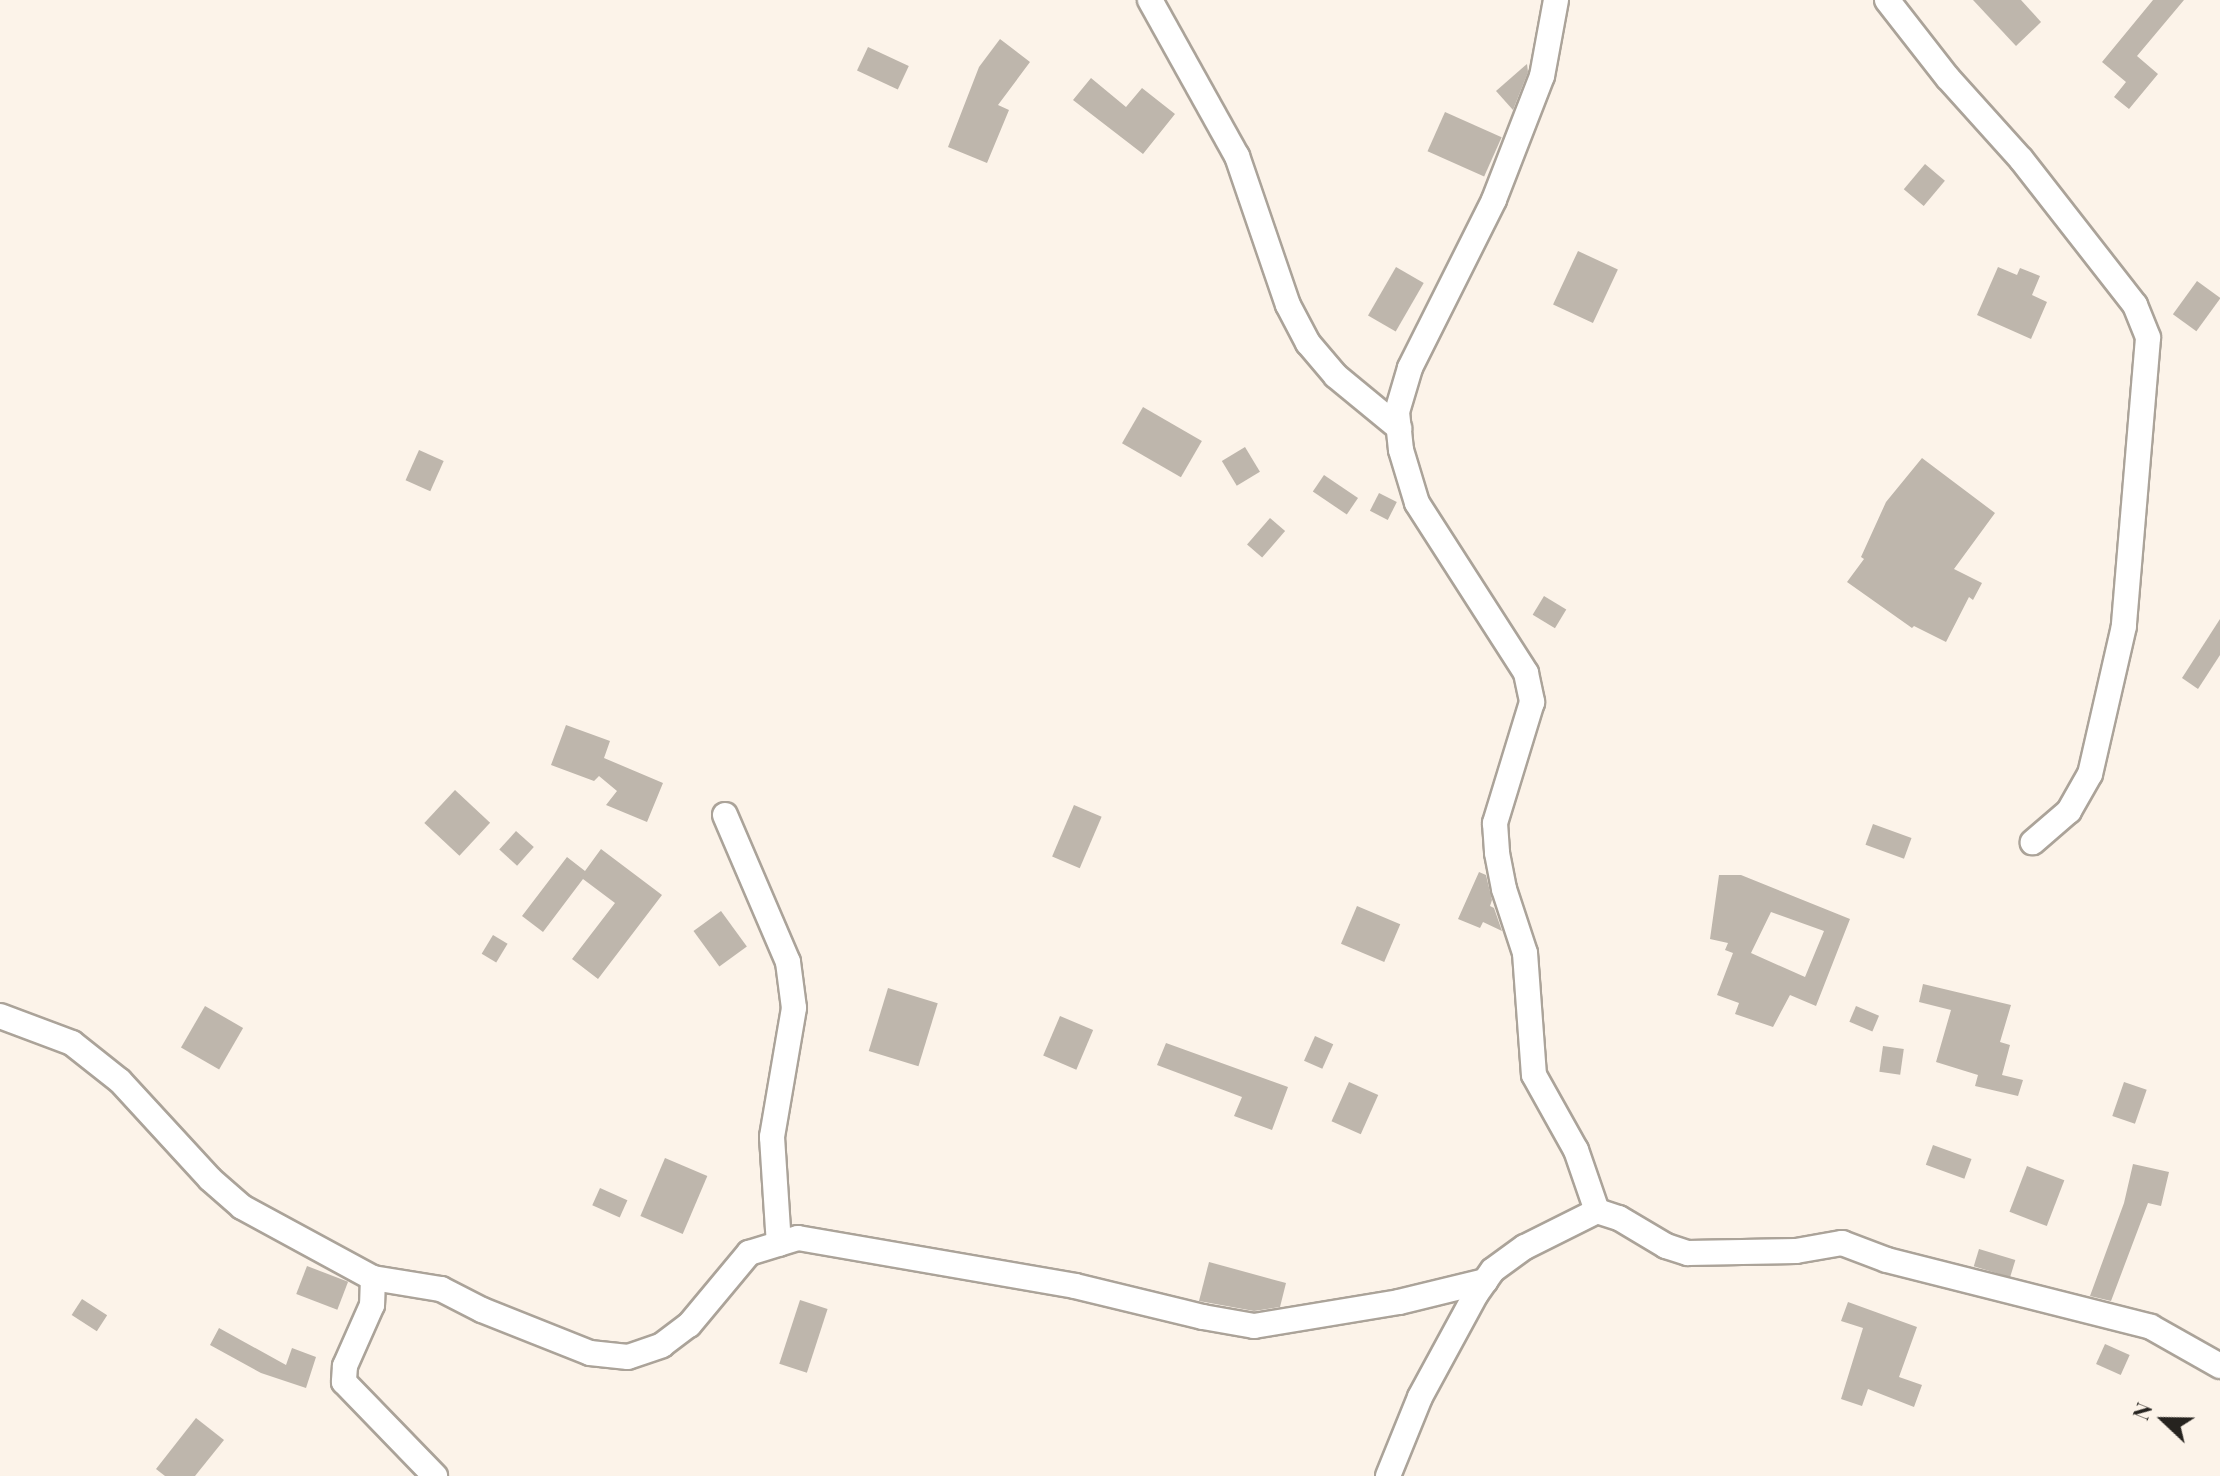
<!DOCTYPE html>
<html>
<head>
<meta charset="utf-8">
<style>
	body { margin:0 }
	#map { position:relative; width:2220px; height:1476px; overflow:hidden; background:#fcf3e9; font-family:"Playfair Display",serif }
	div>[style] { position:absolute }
	.building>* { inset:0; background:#beb6ac; transform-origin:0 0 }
	.roads { filter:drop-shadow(2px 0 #aba399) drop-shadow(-2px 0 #aba399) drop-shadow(0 2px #aba399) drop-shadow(0 -2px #aba399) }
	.minor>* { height:24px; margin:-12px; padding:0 12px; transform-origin:12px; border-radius:12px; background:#fff }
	span { translate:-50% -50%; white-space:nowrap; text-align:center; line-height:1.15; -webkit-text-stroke:6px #fcf3e9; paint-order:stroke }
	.north { position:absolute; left:2124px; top:1380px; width:80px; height:80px; -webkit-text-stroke:6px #fcf3e9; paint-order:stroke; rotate:292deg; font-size:22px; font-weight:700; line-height:32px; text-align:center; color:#26231f }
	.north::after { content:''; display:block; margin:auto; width:28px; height:36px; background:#26231f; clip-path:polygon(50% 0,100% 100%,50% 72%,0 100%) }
</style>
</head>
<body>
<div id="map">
	<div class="building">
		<i style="clip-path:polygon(1973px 0,2021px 0,2041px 22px,2016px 46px)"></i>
		<i style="clip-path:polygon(2153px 0,2184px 0,2137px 56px,2158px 74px,2129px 109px,2114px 97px,2126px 82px,2102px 62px)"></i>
		<i style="clip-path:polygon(1000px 39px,1030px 62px,998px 105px,1009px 110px,987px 163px,948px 147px,979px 67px)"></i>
		<i style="left:868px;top:47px;width:45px;height:26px;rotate:25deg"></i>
		<i style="clip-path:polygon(1527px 64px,1528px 72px,1513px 110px,1496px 91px)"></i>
		<i style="clip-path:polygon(1091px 78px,1126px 107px,1142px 88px,1175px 114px,1143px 154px,1073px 100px)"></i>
		<i style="left:1445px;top:112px;width:62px;height:43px;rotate:24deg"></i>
		<i style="left:1925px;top:164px;width:26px;height:33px;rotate:40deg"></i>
		<i style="left:1578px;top:251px;width:44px;height:59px;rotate:25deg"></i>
		<i style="left:1396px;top:267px;width:32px;height:56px;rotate:30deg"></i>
		<i style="clip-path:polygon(1998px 267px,2017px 275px,2020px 268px,2040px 276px,2032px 295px,2047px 302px,2031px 339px,1977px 315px)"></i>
		<i style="left:2197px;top:281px;width:29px;height:41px;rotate:36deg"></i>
		<i style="left:1143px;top:407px;width:68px;height:42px;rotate:30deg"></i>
		<i style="left:1245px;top:447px;width:29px;height:27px;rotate:59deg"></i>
		<i style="left:419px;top:450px;width:27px;height:33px;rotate:24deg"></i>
		<i style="clip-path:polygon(1922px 458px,1995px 513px,1954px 569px,1982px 583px,1973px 600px,1969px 597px,1946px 642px,1914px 626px,1912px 628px,1847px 582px,1864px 559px,1861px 557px,1886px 502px)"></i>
		<i style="left:1324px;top:475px;width:41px;height:20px;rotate:34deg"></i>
		<i style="left:1379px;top:493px;width:20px;height:20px;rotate:27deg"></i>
		<i style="left:1270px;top:518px;width:20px;height:35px;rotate:41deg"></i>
		<i style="left:1544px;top:596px;width:26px;height:22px;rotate:31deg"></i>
		<i style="clip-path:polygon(2220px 619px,2220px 655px,2198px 689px,2182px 678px)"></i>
		<i style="clip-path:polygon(566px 725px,610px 741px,604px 758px,663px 783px,647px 822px,606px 805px,617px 791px,599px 776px,594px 781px,551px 765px)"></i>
		<i style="left:455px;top:790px;width:48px;height:45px;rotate:43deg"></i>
		<i style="left:1074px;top:805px;width:30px;height:56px;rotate:23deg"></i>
		<i style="left:1873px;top:824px;width:41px;height:22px;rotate:20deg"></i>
		<i style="left:516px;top:831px;width:24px;height:25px;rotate:42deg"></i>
		<i style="clip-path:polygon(601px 849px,662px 895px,598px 979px,572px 959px,615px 903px,583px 879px,543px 932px,522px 916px,567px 857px,585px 871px)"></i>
		<i style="clip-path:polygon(1479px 872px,1486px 875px,1492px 900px,1490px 906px,1494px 908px,1502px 931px,1483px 922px,1480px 928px,1458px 919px)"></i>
		<i style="clip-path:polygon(evenodd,1719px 875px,1741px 875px,1850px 919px,1816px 1006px,1790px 995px,1773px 1027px,1735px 1014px,1739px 1003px,1717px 995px,1733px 953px,1725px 950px,1728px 943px,1710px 939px,1719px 875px,1771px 912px,1824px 931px,1805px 977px,1751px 953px,1771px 912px)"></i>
		<i style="left:1357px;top:906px;width:47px;height:41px;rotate:23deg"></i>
		<i style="left:721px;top:911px;width:44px;height:34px;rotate:54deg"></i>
		<i style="left:493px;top:935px;width:17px;height:22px;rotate:31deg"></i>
		<i style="clip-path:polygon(1923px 984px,2011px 1005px,2000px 1042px,2010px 1045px,2002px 1075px,2023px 1080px,2018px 1096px,1975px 1086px,1978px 1075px,1936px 1062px,1951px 1010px,1919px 1002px)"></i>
		<i style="left:888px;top:988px;width:52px;height:66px;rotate:17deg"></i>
		<i style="left:205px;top:1006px;width:44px;height:48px;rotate:30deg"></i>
		<i style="left:1856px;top:1006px;width:25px;height:17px;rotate:23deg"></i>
		<i style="left:1060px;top:1016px;width:36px;height:43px;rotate:23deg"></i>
		<i style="left:1315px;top:1036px;width:20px;height:27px;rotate:24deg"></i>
		<i style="clip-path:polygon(1166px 1043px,1288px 1087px,1272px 1130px,1234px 1116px,1242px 1097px,1157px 1065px)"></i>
		<i style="left:1883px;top:1046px;width:21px;height:26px;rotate:8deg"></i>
		<i style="left:1349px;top:1082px;width:32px;height:43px;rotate:24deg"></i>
		<i style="left:2124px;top:1082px;width:24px;height:36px;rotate:19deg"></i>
		<i style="left:1933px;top:1145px;width:41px;height:21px;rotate:20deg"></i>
		<i style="left:665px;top:1158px;width:46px;height:63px;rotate:23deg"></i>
		<i style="clip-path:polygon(2133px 1164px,2169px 1172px,2161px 1206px,2148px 1203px,2111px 1301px,2090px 1296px,2124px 1203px)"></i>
		<i style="left:2027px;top:1166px;width:40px;height:49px;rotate:21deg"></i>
		<i style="left:600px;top:1188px;width:30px;height:19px;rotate:24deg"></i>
		<i style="left:1979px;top:1249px;width:38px;height:18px;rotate:17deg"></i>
		<i style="clip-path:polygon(1209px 1262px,1286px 1283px,1280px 1307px,1254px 1311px,1199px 1301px)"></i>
		<i style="left:307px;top:1266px;width:44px;height:30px;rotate:21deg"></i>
		<i style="left:82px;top:1299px;width:30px;height:19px;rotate:33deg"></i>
		<i style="left:800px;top:1300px;width:29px;height:67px;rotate:18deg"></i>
		<i style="clip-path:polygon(1848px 1302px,1917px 1327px,1899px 1377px,1922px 1385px,1914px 1407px,1868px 1389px,1862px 1406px,1841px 1399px,1863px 1328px,1841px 1321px)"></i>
		<i style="clip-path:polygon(219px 1328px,286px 1365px,292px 1348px,316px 1357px,306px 1388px,261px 1373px,210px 1345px)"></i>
		<i style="left:2105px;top:1344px;width:27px;height:22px;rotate:24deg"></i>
		<i style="clip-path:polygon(196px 1418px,224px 1440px,195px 1476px,165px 1476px,156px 1469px)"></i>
	</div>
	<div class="roads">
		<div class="minor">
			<i style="left:1150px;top:0;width:179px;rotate:60.9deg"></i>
			<i style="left:1237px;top:156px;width:157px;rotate:71.1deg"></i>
			<i style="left:1288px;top:305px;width:43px;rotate:62.2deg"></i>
			<i style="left:1308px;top:343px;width:43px;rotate:49.7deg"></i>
			<i style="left:1336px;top:376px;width:82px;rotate:39.5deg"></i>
			<i style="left:1556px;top:0;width:77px;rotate:100.4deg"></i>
			<i style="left:1542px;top:76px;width:133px;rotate:111.2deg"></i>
			<i style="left:1494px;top:200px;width:188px;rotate:116.6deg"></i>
			<i style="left:1410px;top:368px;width:46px;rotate:106.5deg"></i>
			<i style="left:1397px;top:412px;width:38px;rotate:84deg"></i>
			<i style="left:1401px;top:450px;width:55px;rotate:73.2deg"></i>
			<i style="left:1417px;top:503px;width:202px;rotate:57.3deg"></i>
			<i style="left:1526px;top:673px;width:30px;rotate:78deg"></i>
			<i style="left:1532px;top:702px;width:127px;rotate:107deg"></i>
			<i style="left:1495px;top:823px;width:30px;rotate:86deg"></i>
			<i style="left:1497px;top:853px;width:37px;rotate:79deg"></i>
			<i style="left:1504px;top:889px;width:67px;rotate:71.8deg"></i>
			<i style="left:1525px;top:953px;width:122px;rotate:85.8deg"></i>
			<i style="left:1534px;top:1075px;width:86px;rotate:60.8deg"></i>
			<i style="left:1576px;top:1150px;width:65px;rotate:71deg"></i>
			<i style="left:1887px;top:0;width:99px;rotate:52deg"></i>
			<i style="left:1948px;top:78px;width:109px;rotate:48deg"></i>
			<i style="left:2021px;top:159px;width:185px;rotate:52deg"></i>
			<i style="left:2135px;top:305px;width:35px;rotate:68deg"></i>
			<i style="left:2148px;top:338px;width:289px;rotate:94.8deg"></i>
			<i style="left:2124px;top:626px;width:152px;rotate:102.9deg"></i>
			<i style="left:2090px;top:774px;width:43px;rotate:119.6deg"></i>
			<i style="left:2069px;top:811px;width:48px;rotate:139.3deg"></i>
			<i style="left:725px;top:815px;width:160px;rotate:66.8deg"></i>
			<i style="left:788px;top:962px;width:46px;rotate:82.6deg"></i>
			<i style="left:794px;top:1008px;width:131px;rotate:99.7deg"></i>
			<i style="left:772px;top:1137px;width:107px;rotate:86.3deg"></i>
			<i style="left:0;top:1016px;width:77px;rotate:20.6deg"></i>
			<i style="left:72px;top:1043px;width:61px;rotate:38.4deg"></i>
			<i style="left:120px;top:1081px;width:133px;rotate:47.4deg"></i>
			<i style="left:210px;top:1179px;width:43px;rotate:41.2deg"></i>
			<i style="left:242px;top:1207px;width:149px;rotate:28.5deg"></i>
			<i style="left:373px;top:1278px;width:27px;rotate:92deg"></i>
			<i style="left:372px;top:1305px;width:67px;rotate:113.9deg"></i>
			<i style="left:345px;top:1366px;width:16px;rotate:94deg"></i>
			<i style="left:344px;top:1382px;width:131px;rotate:45.9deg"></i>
			<i style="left:373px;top:1278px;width:69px;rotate:9.2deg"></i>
			<i style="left:441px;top:1289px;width:46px;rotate:27.1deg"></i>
			<i style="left:482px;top:1310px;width:116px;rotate:21.7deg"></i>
			<i style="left:590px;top:1353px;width:38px;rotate:6deg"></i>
			<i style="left:628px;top:1357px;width:36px;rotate:-19deg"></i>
			<i style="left:662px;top:1345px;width:34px;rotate:-37deg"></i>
			<i style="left:689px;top:1325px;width:94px;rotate:-50.2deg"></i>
			<i style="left:749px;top:1253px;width:51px;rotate:-17deg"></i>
			<i style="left:798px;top:1238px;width:281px;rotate:9.8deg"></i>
			<i style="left:1075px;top:1286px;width:132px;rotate:13.6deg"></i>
			<i style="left:1203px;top:1317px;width:52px;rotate:10deg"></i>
			<i style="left:1254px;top:1326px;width:147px;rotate:-9.4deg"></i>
			<i style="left:1399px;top:1302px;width:89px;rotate:-13.7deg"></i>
			<i style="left:1388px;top:1476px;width:85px;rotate:-67.9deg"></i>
			<i style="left:1420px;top:1397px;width:117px;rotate:-61.5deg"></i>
			<i style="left:1476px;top:1294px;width:29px;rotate:-55deg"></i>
			<i style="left:1493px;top:1270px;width:39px;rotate:-36deg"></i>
			<i style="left:1525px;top:1247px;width:80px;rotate:-26.6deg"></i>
			<i style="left:1597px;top:1211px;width:23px;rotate:18deg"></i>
			<i style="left:1619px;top:1218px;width:55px;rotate:30.8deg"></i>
			<i style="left:1666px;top:1246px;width:23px;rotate:18deg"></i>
			<i style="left:1688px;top:1253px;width:108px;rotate:-1.1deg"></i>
			<i style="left:1796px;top:1251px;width:47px;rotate:-9.9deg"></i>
			<i style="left:1842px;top:1243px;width:48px;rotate:20.7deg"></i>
			<i style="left:1887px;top:1260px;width:272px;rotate:14.2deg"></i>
			<i style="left:2151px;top:1327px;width:79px;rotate:29.5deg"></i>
		</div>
	</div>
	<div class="north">N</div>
</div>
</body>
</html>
